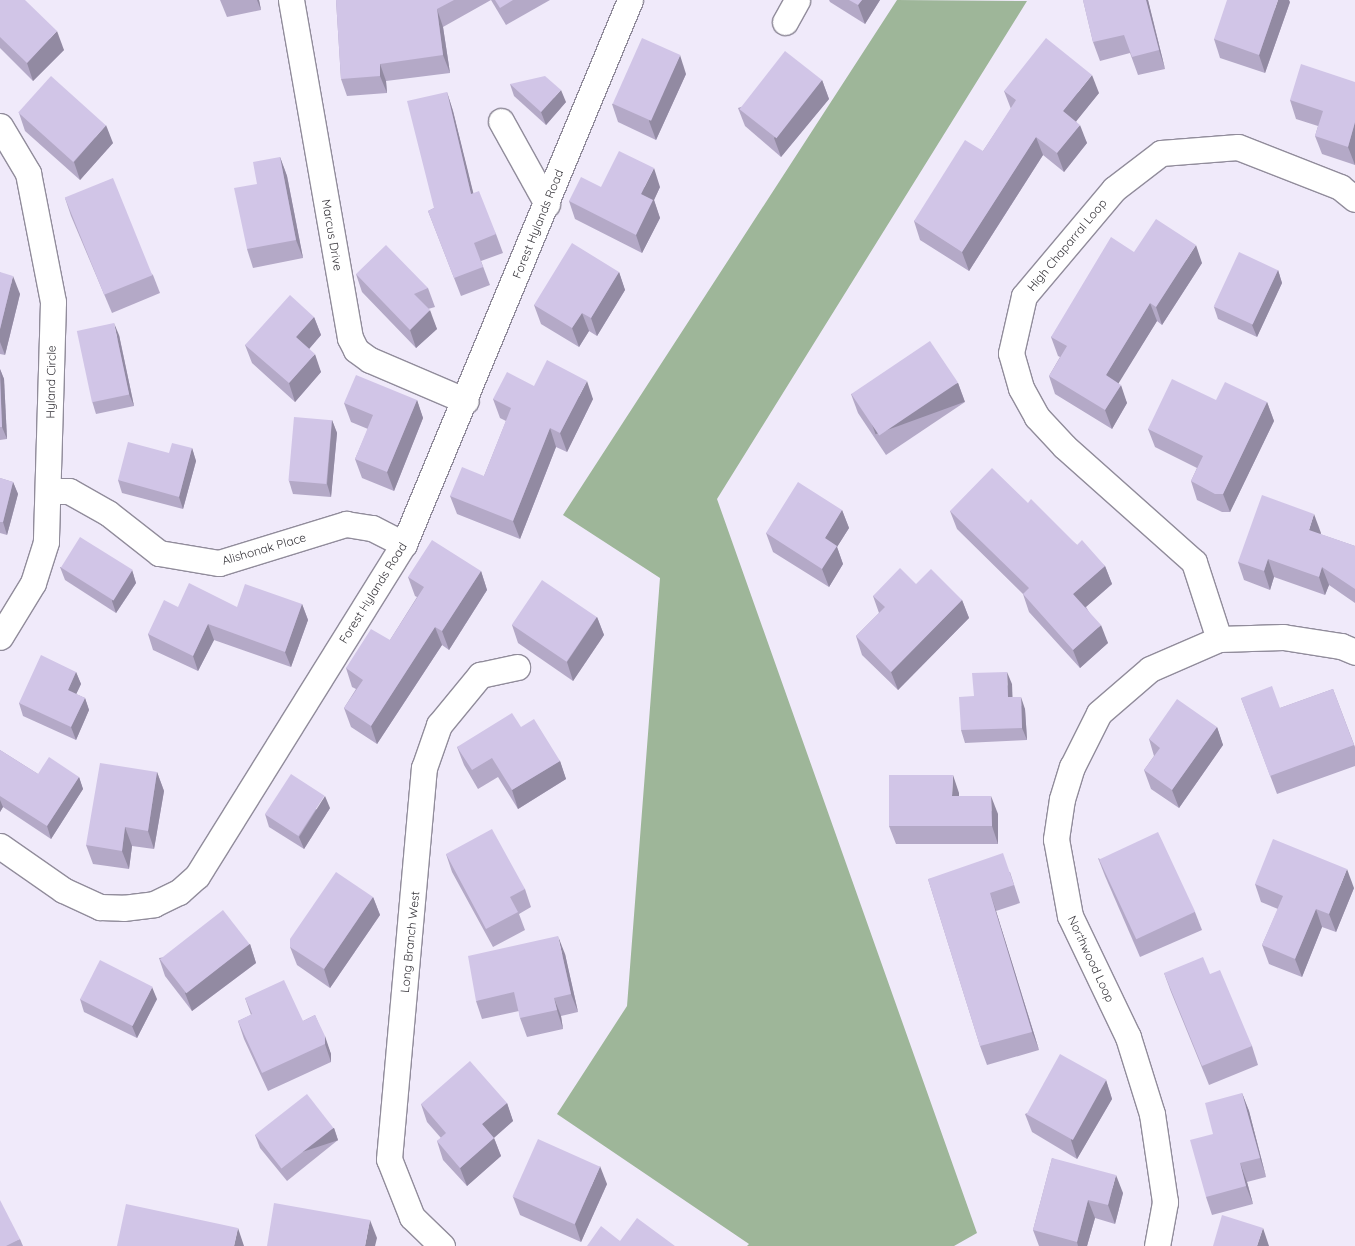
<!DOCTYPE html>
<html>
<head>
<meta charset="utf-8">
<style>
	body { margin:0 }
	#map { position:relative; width:1355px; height:1246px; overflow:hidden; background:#f0eafa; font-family:Quicksand,sans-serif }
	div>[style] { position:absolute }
	.forest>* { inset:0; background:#9eb699 }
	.roads { filter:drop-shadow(1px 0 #918c9b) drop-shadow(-1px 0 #918c9b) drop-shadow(0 1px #918c9b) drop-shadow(0 -1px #918c9b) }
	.minor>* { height:25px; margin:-12.5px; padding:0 12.5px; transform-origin:12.5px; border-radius:12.5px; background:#fff }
	.wall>* { inset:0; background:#b4a9c7 }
	.shaded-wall>* { inset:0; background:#928aa2; transform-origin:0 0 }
	.building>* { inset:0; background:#d1c5e7; transform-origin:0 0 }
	span { translate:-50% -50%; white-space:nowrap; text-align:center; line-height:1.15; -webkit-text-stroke:4px #fff; paint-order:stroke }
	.street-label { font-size:12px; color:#343238 }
</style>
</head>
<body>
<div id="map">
	<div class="forest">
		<i style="clip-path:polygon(897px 0,1027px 1px,717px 499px,977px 1233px,954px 1246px,747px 1246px,749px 1244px,557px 1114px,627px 1006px,660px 578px,563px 515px)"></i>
	</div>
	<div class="roads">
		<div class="minor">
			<i style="left:291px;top:0;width:343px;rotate:80.1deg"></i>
			<i style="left:350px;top:338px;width:13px;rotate:63deg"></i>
			<i style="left:356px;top:350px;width:17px;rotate:36deg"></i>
			<i style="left:370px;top:360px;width:104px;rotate:23.1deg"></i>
			<i style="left:785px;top:22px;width:25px;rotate:-61deg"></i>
			<i style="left:501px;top:121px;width:95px;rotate:61deg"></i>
			<i style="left:0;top:126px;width:55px;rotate:59.2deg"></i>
			<i style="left:28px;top:173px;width:131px;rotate:79deg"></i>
			<i style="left:53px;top:302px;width:240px;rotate:91.7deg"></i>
			<i style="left:46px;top:542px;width:43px;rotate:107.6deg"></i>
			<i style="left:33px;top:583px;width:63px;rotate:121.4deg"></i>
			<i style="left:50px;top:491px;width:19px"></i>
			<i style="left:69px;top:491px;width:45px;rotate:29.4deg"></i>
			<i style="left:108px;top:513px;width:65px;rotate:38.1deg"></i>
			<i style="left:159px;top:553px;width:61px;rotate:9.5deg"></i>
			<i style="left:219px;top:563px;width:133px;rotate:-17.1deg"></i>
			<i style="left:346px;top:524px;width:26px;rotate:9deg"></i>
			<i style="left:372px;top:528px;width:36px;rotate:27deg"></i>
			<i style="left:1219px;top:639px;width:81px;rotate:-108deg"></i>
			<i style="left:1194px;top:562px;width:174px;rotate:-138.3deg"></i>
			<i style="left:1064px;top:446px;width:40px;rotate:-133deg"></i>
			<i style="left:1037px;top:417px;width:33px;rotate:-119deg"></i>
			<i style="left:1021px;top:388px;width:36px;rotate:-106deg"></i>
			<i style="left:1011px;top:353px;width:58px;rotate:-77.2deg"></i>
			<i style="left:1024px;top:296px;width:140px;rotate:-49.9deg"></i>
			<i style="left:1114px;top:189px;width:59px;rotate:-37.5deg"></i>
			<i style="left:1161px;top:153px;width:77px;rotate:-4.5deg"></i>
			<i style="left:1238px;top:147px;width:110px;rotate:21.4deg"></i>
			<i style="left:1340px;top:187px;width:19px;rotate:39deg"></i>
			<i style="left:0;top:846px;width:77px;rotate:34.9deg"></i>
			<i style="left:63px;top:890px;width:41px;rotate:24.7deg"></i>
			<i style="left:100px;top:907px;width:23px;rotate:2deg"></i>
			<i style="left:123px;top:908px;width:31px;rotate:-7deg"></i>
			<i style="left:154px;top:904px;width:28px;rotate:-26deg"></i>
			<i style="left:179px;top:892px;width:24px;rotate:-42deg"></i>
			<i style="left:197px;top:876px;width:391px;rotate:-58.1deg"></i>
			<i style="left:404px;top:544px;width:589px;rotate:-67.44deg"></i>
			<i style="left:442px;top:1246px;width:42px;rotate:-136deg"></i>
			<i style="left:412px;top:1217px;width:62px;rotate:-111.6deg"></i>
			<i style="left:389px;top:1159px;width:393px;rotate:-84.9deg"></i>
			<i style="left:424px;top:768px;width:46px;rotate:-70.8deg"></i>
			<i style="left:439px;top:725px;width:65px;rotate:-50.6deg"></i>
			<i style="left:480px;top:675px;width:38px;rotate:-12deg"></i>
			<i style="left:1157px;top:1246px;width:45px;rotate:-79.7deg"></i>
			<i style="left:1165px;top:1202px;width:89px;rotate:-98.4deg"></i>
			<i style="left:1152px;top:1114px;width:81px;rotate:-107.3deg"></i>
			<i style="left:1128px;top:1037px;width:134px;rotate:-115.6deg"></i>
			<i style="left:1070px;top:916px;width:78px;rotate:-100.3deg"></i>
			<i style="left:1056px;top:839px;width:40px;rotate:-81.5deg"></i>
			<i style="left:1062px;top:799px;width:34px;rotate:-73deg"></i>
			<i style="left:1072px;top:767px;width:60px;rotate:-63.4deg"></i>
			<i style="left:1099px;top:713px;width:67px;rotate:-40.8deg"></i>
			<i style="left:1150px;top:669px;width:75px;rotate:-23.5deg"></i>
			<i style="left:1219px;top:639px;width:64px;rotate:-1.8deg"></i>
			<i style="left:1283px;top:637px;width:59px;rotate:8.8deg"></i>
			<i style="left:1341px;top:646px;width:15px;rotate:23deg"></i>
		</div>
	</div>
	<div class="wall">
		<i style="clip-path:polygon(0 0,64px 50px,33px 81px,0 48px)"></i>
		<i style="clip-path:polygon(220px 0,259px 0,261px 10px,227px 17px)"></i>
		<i style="clip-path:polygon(336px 0,491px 0,443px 27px,450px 73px,386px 81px,387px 93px,347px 96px,341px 79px)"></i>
		<i style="clip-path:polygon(491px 0,550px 0,506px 25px)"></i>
		<i style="clip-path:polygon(829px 0,880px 0,865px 24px,830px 2px)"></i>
		<i style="clip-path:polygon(1083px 0,1148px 0,1165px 69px,1138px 75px,1130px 53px,1100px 61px,1093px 42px)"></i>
		<i style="clip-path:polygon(1290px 2px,1265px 73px,1220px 58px,1214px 39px)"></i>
		<i style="clip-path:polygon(686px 74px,656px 140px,618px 122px,612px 104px)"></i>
		<i style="clip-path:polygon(822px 80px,829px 99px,781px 157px,745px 126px,738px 108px)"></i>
		<i style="clip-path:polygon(1355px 82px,1355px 165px,1322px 154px,1315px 136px,1318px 126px,1296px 119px,1290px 100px)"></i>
		<i style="clip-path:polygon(510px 84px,566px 102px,546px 125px,514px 96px)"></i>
		<i style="clip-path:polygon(1004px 91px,1099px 93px,1076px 121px,1087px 143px,1064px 172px,1043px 155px,969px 271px,920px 240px,914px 221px,983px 151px,1011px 109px)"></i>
		<i style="clip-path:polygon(447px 92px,453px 111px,473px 193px,496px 234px,503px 253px,481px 261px,490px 285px,461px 296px,428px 211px,434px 208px)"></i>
		<i style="clip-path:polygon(19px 113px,113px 143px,80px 180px,25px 131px)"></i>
		<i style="clip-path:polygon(280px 157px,287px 176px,303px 258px,253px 268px,247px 249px,257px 184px)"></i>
		<i style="clip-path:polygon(601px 187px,660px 187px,654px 200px,660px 218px,642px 253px,575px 219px,569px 201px)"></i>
		<i style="clip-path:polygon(65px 198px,153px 275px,160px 293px,112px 313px,71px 216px)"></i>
		<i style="clip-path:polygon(1134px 252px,1202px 263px,1162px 325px,1157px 321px,1118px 383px,1127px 403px,1112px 429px,1055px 394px,1049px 376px,1060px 357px,1058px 356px,1051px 337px)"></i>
		<i style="clip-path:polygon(1278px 270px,1282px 283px,1257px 337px,1218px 319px,1214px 307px)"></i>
		<i style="clip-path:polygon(0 272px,20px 294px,5px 355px,0 354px)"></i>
		<i style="clip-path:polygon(619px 272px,625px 290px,597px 336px,589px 331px,579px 347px,541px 324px,534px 305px)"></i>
		<i style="clip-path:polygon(356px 274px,428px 288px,435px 307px,428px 309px,437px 329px,416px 348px,362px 292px)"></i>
		<i style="clip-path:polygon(314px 317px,321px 335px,309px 349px,321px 372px,295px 402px,252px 363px,245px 345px)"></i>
		<i style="clip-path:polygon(119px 335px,134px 406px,96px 414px,92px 401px)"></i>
		<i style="clip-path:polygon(0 369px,4px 379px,7px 439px,0 440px)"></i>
		<i style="clip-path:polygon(958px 383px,965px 402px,886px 455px,858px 413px,851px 394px)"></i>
		<i style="clip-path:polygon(534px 386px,593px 399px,567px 452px,556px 447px,520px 539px,457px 514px,450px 496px,484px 476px,506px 421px,500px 418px,493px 399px)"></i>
		<i style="clip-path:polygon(417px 400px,423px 418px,394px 491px,362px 478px,355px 459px,368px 429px,351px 422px,344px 403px)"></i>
		<i style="clip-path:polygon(1216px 400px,1267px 402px,1274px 421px,1230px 512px,1222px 512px,1197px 500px,1191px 481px,1197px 468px,1155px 447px,1148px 429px)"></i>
		<i style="clip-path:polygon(332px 420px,337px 433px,331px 497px,293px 494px,289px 481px)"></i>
		<i style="clip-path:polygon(192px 448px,196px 461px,183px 509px,122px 493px,118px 480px,169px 453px)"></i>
		<i style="clip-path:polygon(0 478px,13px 482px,18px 494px,7px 535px,0 533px)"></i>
		<i style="clip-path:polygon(1028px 503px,1077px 545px,1105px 566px,1112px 584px,1086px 607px,1108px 643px,1080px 668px,1029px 612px,1023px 594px,957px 529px,950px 511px)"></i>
		<i style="clip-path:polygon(842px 510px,849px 528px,837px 547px,843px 564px,829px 587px,773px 552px,766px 533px)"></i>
		<i style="clip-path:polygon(1321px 533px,1320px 534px,1355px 546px,1355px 603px,1329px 585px,1325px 595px,1274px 577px,1270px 590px,1244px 580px,1238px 562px)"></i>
		<i style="clip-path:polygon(60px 567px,132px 570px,136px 583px,116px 613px,65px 580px)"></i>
		<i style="clip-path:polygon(481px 571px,487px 590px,449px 650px,442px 645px,377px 744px,351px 727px,344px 708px,356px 689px,352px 687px,346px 668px,390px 640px,417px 597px,415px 596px,408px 577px)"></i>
		<i style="clip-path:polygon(916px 584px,962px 600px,969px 618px,898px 690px,862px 655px,856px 636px,879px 613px,873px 596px)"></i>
		<i style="clip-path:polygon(302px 604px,308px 620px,291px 667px,214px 640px,198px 671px,153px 650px,148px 634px,178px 607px,237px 607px)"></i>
		<i style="clip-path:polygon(597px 617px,604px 635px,573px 681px,518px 643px,512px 625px)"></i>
		<i style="clip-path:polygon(76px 672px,81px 684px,76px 694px,85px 698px,89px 710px,76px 740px,23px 716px,19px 703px)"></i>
		<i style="clip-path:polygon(1012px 684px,1012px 697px,1025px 709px,1027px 740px,965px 743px,961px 730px,974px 696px)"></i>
		<i style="clip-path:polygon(1333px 689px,1355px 747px,1355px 766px,1277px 794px,1241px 698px,1280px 708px)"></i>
		<i style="clip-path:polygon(521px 727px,560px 761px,566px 779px,518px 809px,498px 777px,478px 789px,464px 765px,457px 747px)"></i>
		<i style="clip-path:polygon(1217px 727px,1223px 745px,1179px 808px,1151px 789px,1144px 770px,1154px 756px,1149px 739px)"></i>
		<i style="clip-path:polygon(0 750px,38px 774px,79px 777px,83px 789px,51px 839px,3px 807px,0 812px)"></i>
		<i style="clip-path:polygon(157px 772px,164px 791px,154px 849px,132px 846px,129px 869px,93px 864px,86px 845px)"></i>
		<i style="clip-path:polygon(959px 793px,959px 796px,998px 814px,998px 844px,896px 844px,889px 826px)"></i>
		<i style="clip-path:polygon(330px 808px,304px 849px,269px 827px,265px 814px)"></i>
		<i style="clip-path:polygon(446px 854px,525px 889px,531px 907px,519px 914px,525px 930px,493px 947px,452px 872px)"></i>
		<i style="clip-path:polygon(1098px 858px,1195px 912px,1202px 930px,1140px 957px,1105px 876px)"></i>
		<i style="clip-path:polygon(1010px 872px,1020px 903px,996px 911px,1039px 1050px,987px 1065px,980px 1046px,928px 879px)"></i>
		<i style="clip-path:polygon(1255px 884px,1354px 888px,1336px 932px,1322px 927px,1302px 977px,1269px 964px,1262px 945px,1278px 909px,1261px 902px)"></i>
		<i style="clip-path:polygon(373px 897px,380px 915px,330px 988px,297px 965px,290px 947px)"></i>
		<i style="clip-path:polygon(250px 944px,256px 963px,192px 1011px,165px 976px,159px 958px)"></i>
		<i style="clip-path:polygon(565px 954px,578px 1012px,561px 1016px,563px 1029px,527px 1037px,520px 1018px,519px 1011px,482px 1019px,476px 1001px)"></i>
		<i style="clip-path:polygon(1164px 973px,1210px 974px,1252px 1046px,1258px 1065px,1209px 1085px,1171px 992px)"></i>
		<i style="clip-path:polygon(245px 998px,303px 1021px,315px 1015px,331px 1054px,331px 1062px,268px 1091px,244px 1039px,238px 1021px,251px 1015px)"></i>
		<i style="clip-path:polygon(80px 999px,157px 999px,137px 1038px,84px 1012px)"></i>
		<i style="clip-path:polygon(1106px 1080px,1112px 1099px,1077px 1159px,1032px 1132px,1025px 1114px)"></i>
		<i style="clip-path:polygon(1242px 1093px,1249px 1111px,1266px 1177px,1247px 1182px,1253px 1204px,1212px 1215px,1206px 1197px,1213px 1134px)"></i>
		<i style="clip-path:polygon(507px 1103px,513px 1121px,494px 1138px,501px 1156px,467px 1186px,443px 1160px,437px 1141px,441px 1138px,427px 1122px,421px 1104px)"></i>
		<i style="clip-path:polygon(334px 1128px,338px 1140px,287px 1181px,260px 1148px,255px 1135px)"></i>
		<i style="clip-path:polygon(1052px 1158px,1123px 1193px,1115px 1224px,1095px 1218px,1087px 1246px,1039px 1246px,1033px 1230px)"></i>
		<i style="clip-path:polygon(607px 1184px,581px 1242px,520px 1215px,513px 1197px)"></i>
		<i style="clip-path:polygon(20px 1239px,23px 1246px,0 1246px)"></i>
	</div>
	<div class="shaded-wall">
		<i style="clip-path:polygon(257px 0,259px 0,261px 10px)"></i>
		<i style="clip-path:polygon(862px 0,880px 0,865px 24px,858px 5px)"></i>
		<i style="clip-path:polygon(1146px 0,1148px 0,1165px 69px,1159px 50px)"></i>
		<i style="clip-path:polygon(1278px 0,1289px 0,1290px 2px,1265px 73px,1259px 55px)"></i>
		<i style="clip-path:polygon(437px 9px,443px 27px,450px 73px,443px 55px)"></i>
		<i style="clip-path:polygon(57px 31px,64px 50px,33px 81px,27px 63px)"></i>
		<i style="clip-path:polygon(680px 55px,686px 74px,656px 140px,649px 121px)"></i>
		<i style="clip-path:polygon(380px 64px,386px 81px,387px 93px,380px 76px)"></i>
		<i style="clip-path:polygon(1092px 75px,1099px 93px,1070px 129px,1063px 111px)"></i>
		<i style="clip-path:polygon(822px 80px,829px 99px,781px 157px,774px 138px)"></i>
		<i style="clip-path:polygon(561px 90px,566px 102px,546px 125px,541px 112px)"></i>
		<i style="clip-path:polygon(447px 92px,453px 111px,478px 212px,471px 194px)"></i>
		<i style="clip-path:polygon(1355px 122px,1355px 165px,1348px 147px)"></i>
		<i style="clip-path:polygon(106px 125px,113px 143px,80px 180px,74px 162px)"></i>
		<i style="clip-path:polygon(1080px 125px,1087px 143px,1064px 172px,1057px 153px)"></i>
		<i style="clip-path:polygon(1036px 137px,1043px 155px,969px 271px,962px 252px)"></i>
		<i style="clip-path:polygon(280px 157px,287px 176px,303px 258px,296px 240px)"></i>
		<i style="clip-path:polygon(654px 168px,660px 187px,654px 200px,660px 218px,642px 253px,636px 235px,641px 194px)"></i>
		<i style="clip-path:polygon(1196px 245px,1202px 263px,1162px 325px,1156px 307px)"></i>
		<i style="clip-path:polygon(1278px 270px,1282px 283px,1257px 337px,1252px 325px)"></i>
		<i style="clip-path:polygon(619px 272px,625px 290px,597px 336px,591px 318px)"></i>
		<i style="clip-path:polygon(13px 276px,20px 294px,5px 355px,0 342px,0 329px)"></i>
		<i style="clip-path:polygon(1150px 303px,1157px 321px,1112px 394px,1106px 375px)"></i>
		<i style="clip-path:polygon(430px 310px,437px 329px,416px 348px,410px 330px)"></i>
		<i style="clip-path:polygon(582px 313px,589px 331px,579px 347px,572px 328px)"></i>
		<i style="clip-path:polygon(314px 317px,321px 335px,303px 356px,296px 337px)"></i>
		<i style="clip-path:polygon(114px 323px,119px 335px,134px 406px,129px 394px)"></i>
		<i style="clip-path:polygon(315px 354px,321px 372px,295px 402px,289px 383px)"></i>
		<i style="clip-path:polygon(0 369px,4px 379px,7px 439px,2px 427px)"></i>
		<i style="clip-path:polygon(587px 381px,593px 399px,567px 452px,560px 433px)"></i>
		<i style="left:958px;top:383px;width:20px;height:95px;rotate:70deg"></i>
		<i style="clip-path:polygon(1121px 385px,1127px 403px,1112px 429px,1105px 410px)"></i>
		<i style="clip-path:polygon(417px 400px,423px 418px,394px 491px,387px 472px)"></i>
		<i style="clip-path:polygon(1267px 402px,1274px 421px,1230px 512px,1223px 494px)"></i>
		<i style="clip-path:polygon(332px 420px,337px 433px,331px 497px,327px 484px)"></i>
		<i style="clip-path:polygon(550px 428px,556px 447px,520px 539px,513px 521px)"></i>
		<i style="clip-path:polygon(192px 448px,196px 461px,183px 509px,179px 497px)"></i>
		<i style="clip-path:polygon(13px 482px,18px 494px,7px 535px,3px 522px)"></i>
		<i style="clip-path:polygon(842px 510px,849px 528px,837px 547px,843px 564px,829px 587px,822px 569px,825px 538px)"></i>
		<i style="clip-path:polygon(1314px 514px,1321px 533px,1315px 548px,1309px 530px)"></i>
		<i style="clip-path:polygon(1268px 559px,1274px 577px,1270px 590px,1264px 571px)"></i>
		<i style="clip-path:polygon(1105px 566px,1112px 584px,1080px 612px,1073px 594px)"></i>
		<i style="clip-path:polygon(1322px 567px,1329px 585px,1325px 595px,1319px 577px)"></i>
		<i style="clip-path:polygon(132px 570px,136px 583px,116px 613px,112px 601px)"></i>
		<i style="clip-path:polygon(481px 571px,487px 590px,449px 650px,442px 631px)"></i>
		<i style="clip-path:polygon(962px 600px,969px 618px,898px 690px,891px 672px)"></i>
		<i style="clip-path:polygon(302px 604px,308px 620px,291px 667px,285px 652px)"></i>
		<i style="clip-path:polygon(597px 617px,604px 635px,573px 681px,567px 662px)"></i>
		<i style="clip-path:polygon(208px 624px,214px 640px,198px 671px,193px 656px)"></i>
		<i style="clip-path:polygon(1101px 625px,1108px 643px,1080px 668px,1073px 650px)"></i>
		<i style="clip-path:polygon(435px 627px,442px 645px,377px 744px,371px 726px)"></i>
		<i style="clip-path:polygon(76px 672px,81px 684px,72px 703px,68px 690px)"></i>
		<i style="clip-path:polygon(1007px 672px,1012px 684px,1013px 709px,1008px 697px)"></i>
		<i style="clip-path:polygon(1021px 697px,1025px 709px,1027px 740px,1022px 728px)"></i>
		<i style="clip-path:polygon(85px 698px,89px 710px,76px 740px,71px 727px)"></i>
		<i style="clip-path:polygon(1217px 727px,1223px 745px,1179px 808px,1172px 790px)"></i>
		<i style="clip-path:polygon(560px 761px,566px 779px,518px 809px,512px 790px)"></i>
		<i style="clip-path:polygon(157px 772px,164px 791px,154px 849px,148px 831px)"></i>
		<i style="clip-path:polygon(953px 775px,959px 793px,959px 814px,952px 796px)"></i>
		<i style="clip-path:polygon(79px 777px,83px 789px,51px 839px,47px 826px)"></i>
		<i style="clip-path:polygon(325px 796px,330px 808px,304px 849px,299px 837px)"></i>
		<i style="clip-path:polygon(991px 796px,998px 814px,998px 844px,992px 826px)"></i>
		<i style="clip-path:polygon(0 800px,3px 807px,0 812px)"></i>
		<i style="clip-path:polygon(125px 827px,132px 846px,129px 869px,122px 851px)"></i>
		<i style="clip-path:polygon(1347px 869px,1354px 888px,1336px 932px,1329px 914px)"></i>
		<i style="clip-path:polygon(990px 893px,996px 911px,1039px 1050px,1032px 1032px)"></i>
		<i style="clip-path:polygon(373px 897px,380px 915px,330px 988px,324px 969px)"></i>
		<i style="clip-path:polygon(1316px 909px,1322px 927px,1302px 977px,1295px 959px)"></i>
		<i style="clip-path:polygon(558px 936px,565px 954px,578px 1012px,571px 994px)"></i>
		<i style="clip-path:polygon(250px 944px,256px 963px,192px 1011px,185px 993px)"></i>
		<i style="clip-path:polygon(152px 987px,157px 999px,137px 1038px,132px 1026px)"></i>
		<i style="clip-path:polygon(554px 998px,561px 1016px,563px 1029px,557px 1010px)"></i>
		<i style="clip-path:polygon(325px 1036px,331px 1054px,331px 1062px,325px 1044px)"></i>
		<i style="clip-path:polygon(1106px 1080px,1112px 1099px,1077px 1159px,1071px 1140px)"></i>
		<i style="clip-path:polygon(1242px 1093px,1249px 1111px,1266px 1177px,1260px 1158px)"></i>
		<i style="clip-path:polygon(507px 1103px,513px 1121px,489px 1142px,482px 1124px)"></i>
		<i style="left:334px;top:1128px;width:13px;height:65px;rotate:72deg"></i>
		<i style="clip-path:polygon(494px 1138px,501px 1156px,467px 1186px,460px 1168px)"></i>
		<i style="clip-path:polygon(1240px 1163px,1247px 1182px,1253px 1204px,1246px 1186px)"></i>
		<i style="clip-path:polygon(600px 1166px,607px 1184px,581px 1242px,575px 1224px)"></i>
		<i style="clip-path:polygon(1116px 1175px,1123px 1193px,1115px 1224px,1108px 1205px)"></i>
		<i style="clip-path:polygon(1088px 1200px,1095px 1218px,1087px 1246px,1078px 1246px,1077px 1242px)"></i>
		<i style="clip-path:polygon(370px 1220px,377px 1238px,375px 1246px,365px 1246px)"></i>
		<i style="clip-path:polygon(238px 1228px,244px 1246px,234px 1246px)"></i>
		<i style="clip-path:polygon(1263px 1228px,1269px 1246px,1257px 1246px)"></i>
	</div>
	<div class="building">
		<i style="clip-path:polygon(0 0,25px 0,57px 31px,27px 63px,0 37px)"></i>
		<i style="clip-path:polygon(336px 0,454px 0,437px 9px,443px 55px,380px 64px,380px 76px,341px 79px)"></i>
		<i style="clip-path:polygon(495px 0,513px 0,500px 8px)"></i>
		<i style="clip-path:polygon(849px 0,862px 0,858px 5px)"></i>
		<i style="clip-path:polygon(1083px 0,1146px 0,1159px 50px,1132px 57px,1124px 35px,1093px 42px)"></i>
		<i style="clip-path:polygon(1227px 0,1278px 0,1259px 55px,1214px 39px)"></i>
		<i style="left:642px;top:38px;width:42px;height:72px;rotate:24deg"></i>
		<i style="clip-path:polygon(1046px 38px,1092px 75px,1063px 111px,1080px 125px,1057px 153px,1036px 137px,962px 252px,914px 221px,965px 140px,983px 151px,1016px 100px,1004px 91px)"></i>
		<i style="left:785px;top:51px;width:47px;height:74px;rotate:38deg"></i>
		<i style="clip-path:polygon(1301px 64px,1355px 82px,1355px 122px,1348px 147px,1315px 136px,1323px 111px,1290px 100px)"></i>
		<i style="left:51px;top:76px;width:74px;height:49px;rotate:42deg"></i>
		<i style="clip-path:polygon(545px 76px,561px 90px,541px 112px,510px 84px)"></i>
		<i style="clip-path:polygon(447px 92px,471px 194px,479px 191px,496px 234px,474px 243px,483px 267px,454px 278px,428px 211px,434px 208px,407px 101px)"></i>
		<i style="clip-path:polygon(619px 151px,654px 168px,641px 194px,653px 200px,636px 235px,569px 201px,581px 177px,601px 187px)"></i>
		<i style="clip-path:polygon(280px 157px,296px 240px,247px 249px,234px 188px,257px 184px,253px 162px)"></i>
		<i style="left:113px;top:178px;width:105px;height:52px;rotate:68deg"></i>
		<i style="clip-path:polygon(1156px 219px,1196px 245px,1156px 307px,1150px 303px,1106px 375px,1121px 385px,1105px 410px,1049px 376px,1067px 346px,1051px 337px,1111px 237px,1134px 252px)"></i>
		<i style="clip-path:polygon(572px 243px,619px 272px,591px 318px,582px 313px,572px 328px,534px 305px)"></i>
		<i style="clip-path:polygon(386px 245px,428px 288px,414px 294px,430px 310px,410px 330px,356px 274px)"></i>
		<i style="left:1239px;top:252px;width:43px;height:60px;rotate:25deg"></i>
		<i style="clip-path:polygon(0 272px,13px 276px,0 329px)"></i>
		<i style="clip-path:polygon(290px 295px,314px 317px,296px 337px,315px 354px,289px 383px,245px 345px)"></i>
		<i style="left:114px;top:323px;width:73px;height:38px;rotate:78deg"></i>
		<i style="left:930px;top:341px;width:50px;height:95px;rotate:56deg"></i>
		<i style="clip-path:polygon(547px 360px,587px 381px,560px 433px,550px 428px,513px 521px,450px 496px,462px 467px,484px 476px,511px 408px,493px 399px,507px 372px,534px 386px)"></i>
		<i style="clip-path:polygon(356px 375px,417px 400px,387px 472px,355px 459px,373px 415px,344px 403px)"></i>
		<i style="clip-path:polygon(1172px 379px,1216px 400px,1225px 382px,1267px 402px,1223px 494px,1215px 494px,1191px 481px,1203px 456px,1148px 429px)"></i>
		<i style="clip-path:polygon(0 380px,2px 427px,0 427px)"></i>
		<i style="left:294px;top:417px;width:38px;height:64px;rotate:5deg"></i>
		<i style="clip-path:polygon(128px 442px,169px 453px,172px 443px,192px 448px,179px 497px,118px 480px)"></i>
		<i style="clip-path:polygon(992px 468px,1028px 503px,1031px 499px,1077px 545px,1082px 540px,1105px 566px,1073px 594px,1101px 625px,1073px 650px,1023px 594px,1029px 588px,950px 511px)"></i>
		<i style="clip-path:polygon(0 478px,13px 482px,3px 522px,0 522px)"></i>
		<i style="clip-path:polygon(798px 482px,842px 510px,825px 538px,837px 546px,822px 569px,766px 533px)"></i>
		<i style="clip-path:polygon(1262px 495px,1314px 514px,1309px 530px,1355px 546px,1355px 589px,1322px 567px,1319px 577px,1268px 559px,1264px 571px,1238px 562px)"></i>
		<i style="left:80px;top:537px;width:62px;height:36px;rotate:32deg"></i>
		<i style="clip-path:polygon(432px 540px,481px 571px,442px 631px,435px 627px,371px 726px,344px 708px,363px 680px,346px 668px,371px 629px,390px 640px,424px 587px,408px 577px)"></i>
		<i style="clip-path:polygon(900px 568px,916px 584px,931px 569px,962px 600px,891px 672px,856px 636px,885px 607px,873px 596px)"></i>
		<i style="left:542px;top:580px;width:66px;height:54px;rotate:34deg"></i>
		<i style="clip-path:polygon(189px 583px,237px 607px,245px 584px,302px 604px,285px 652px,208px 624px,193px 656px,148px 634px,164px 600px,178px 607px)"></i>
		<i style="clip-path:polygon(41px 655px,76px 672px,68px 690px,85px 698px,71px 727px,19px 703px)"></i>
		<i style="clip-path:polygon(1007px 672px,1008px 697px,1021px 697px,1022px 728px,961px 730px,959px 697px,974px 696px,972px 673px)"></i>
		<i style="clip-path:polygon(1272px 686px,1280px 708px,1333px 689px,1354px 745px,1270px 776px,1241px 698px)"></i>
		<i style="clip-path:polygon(1177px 699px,1217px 727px,1172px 790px,1144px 770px,1160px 748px,1149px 739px)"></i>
		<i style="clip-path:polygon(512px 713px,521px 727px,534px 719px,560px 761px,512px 790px,492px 758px,472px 770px,457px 747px)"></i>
		<i style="clip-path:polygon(0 750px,38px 774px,49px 757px,79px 777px,47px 826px,0 796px)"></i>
		<i style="clip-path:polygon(100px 763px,157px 772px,148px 831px,125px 827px,122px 851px,86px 845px)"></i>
		<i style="left:291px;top:774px;width:40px;height:48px;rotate:33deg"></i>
		<i style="clip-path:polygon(889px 775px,953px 775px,952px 796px,991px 796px,992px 826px,889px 826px)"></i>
		<i style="clip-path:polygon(492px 829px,525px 889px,510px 897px,518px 912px,486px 929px,446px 854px)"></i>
		<i style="left:1158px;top:832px;width:88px;height:65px;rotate:65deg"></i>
		<i style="clip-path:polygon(1273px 839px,1347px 869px,1329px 914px,1316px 909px,1295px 959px,1262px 945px,1283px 896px,1255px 884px)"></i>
		<i style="clip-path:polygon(1003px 853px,1014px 885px,990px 893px,1032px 1032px,980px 1046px,928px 879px)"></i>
		<i style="clip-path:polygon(336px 872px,373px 897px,324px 969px,290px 947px,290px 939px)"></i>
		<i style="left:223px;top:910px;width:43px;height:80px;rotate:52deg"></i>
		<i style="clip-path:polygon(558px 936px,571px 994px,554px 998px,557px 1010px,520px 1018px,514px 992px,476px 1001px,468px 956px)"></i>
		<i style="clip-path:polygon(1203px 957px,1210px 974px,1220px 970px,1252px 1046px,1202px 1066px,1164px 973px)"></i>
		<i style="left:100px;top:960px;width:59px;height:44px;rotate:27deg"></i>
		<i style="clip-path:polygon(284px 980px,303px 1021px,315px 1015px,325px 1036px,325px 1044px,262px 1073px,238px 1021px,252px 1014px,245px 998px)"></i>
		<i style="left:1060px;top:1054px;width:53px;height:69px;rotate:29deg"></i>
		<i style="clip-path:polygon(470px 1061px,507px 1103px,482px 1124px,494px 1138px,460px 1168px,437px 1141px,446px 1133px,421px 1104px)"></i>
		<i style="clip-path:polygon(1242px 1093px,1260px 1158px,1240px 1163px,1246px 1186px,1206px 1197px,1190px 1140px,1213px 1134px,1205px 1103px)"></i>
		<i style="left:307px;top:1094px;width:43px;height:66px;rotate:52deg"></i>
		<i style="left:538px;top:1139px;width:68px;height:63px;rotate:24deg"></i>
		<i style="clip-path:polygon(1052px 1158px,1116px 1175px,1108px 1205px,1088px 1200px,1077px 1242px,1033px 1230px)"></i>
		<i style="clip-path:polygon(0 1200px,20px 1239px,6px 1246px,0 1246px)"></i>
		<i style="clip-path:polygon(274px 1203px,370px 1220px,365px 1246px,267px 1246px)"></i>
		<i style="clip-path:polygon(126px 1204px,238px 1228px,234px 1246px,117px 1246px)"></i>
		<i style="clip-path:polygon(1222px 1215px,1263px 1228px,1257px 1246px,1213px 1246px)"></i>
		<i style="clip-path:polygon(637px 1218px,675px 1246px,587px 1246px,601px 1226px,620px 1241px)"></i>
	</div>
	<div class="street-label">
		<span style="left:538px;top:224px;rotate:-68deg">Forest Hylands Road</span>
		<span style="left:332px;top:235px;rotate:80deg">Marcus Drive</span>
		<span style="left:1067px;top:245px;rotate:-50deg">High Chaparral Loop</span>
		<span style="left:51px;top:382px;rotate:-89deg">Hyland Circle</span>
		<span style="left:264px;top:549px;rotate:-16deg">Alishonak Place</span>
		<span style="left:373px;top:593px;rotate:-58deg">Forest Hylands Road</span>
		<span style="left:410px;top:942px;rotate:-84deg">Long Branch West</span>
		<span style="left:1091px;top:959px;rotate:65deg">Northwood Loop</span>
	</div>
</div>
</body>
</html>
